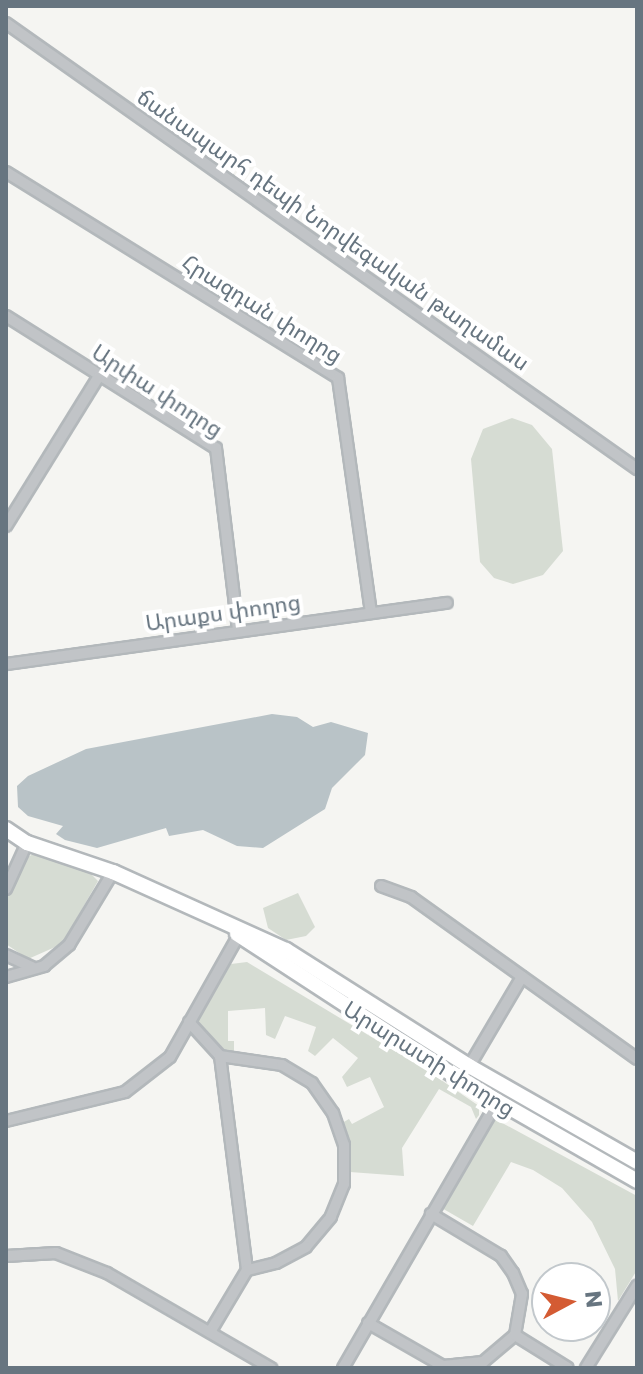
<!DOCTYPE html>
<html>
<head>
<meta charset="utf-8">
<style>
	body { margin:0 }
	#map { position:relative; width:643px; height:1374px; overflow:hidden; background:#f5f5f2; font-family:Poppins,"Noto Sans Armenian",sans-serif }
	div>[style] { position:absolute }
	.green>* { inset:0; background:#d6dcd3 }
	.water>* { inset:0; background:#b9c3c7 }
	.roads { filter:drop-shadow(2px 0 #b3b8bb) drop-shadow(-2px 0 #b3b8bb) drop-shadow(0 2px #b3b8bb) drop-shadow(0 -2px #b3b8bb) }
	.street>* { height:10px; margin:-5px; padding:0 5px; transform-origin:5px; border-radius:5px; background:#c1c4c7 }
	.secondary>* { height:14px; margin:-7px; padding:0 7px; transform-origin:7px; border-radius:7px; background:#fff }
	span { translate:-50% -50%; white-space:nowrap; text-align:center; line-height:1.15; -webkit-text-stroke:8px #fff; paint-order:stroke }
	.street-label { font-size:22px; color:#677580 }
	.frame { position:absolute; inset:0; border:8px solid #677580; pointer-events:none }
	.north { position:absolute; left:531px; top:1262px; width:80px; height:80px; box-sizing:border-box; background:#fff; border:2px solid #c2c8cc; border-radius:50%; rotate:83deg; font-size:22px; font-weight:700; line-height:32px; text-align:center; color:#677580 }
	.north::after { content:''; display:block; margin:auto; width:28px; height:36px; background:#d45b33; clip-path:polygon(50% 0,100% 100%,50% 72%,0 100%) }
</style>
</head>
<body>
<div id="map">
	<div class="green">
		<i style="clip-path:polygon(512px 418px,532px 425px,552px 449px,563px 551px,543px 575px,513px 584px,494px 578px,480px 562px,471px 459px,483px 429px)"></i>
		<i style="clip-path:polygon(35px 853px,89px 872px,98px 881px,62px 944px,28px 959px,6px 944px,6px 899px,26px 858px)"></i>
		<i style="clip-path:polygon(298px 893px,315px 927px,306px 936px,286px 940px,268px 928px,263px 908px)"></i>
		<i style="clip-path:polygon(247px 962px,428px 1071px,479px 1106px,479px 1115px,476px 1119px,471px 1107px,439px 1089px,402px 1148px,404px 1176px,350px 1172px,342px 1123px,349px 1119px,352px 1124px,384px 1107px,370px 1077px,347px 1087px,342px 1077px,358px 1058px,333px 1038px,315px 1056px,308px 1051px,316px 1027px,285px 1016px,275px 1039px,266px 1035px,265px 1008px,228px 1011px,228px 1041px,234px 1041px,234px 1052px,220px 1052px,196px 1021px,231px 964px)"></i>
		<i style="clip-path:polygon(495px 1119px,637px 1196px,637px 1270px,618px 1301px,615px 1269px,592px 1222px,562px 1188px,533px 1170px,511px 1162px,473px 1226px,440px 1207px)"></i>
	</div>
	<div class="water">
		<i style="clip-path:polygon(272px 714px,297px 717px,313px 727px,331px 722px,368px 733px,365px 755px,332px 788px,325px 809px,263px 848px,237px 846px,203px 830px,169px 836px,166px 828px,97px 848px,65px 840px,56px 834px,63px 826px,28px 816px,18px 807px,17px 786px,28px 776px,86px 749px)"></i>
	</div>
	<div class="roads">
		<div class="street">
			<i style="left:6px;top:23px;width:773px;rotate:35.25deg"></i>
			<i style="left:6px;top:172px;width:391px;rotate:31.8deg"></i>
			<i style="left:338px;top:378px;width:237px;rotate:82deg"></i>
			<i style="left:6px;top:316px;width:248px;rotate:32.2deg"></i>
			<i style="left:216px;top:448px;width:184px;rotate:83.1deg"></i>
			<i style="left:6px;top:526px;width:176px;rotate:-58.2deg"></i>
			<i style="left:6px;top:664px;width:445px;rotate:-7.9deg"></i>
			<i style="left:381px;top:886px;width:32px;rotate:20deg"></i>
			<i style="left:411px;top:897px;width:278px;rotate:35.6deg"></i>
			<i style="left:6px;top:889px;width:51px;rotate:-65.5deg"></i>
			<i style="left:6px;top:955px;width:29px;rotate:25deg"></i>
			<i style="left:6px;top:977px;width:40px;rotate:-16deg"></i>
			<i style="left:44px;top:966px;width:33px;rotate:-40deg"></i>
			<i style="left:69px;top:945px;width:85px;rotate:-58.9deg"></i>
			<i style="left:189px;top:1022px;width:46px;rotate:47.6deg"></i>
			<i style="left:220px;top:1056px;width:216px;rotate:82.8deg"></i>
			<i style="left:247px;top:1270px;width:72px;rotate:120.8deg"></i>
			<i style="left:220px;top:1056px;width:63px;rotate:8.3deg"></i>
			<i style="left:282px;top:1065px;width:35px;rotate:31deg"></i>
			<i style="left:312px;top:1083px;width:37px;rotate:55deg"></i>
			<i style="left:333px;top:1113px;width:34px;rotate:71deg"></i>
			<i style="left:344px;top:1145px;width:39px;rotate:90deg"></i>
			<i style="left:344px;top:1184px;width:35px;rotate:112deg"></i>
			<i style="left:331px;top:1217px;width:39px;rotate:130deg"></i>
			<i style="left:306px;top:1247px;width:34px;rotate:152deg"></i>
			<i style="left:276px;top:1263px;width:30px;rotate:166deg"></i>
			<i style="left:461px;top:1080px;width:120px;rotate:-59.4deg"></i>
			<i style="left:6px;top:1121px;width:122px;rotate:-13.7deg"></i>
			<i style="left:125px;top:1092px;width:57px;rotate:-37.9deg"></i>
			<i style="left:170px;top:1057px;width:145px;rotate:-60.6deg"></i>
			<i style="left:6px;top:1256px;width:50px;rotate:-3.4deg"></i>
			<i style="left:56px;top:1253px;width:55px;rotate:21.4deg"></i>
			<i style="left:107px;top:1273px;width:190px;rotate:30.1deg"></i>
			<i style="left:368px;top:1323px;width:86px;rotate:29.8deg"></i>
			<i style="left:443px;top:1366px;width:40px;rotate:-5.7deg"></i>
			<i style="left:483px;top:1362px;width:42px;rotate:-40.2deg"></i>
			<i style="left:515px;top:1335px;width:42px;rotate:-80.3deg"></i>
			<i style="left:522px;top:1294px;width:23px;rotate:-113deg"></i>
			<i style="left:513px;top:1273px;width:21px;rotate:-125deg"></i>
			<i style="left:501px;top:1256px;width:82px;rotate:-149deg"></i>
			<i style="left:515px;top:1335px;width:62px;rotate:31.9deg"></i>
			<i style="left:343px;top:1368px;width:307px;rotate:-59.9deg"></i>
			<i style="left:586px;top:1368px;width:97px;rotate:-58.1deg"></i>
		</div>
		<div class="secondary">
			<i style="left:6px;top:829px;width:25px;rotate:34deg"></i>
			<i style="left:27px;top:843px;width:91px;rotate:18.6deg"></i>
			<i style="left:113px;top:872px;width:190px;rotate:24.3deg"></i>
			<i style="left:286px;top:950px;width:217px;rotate:32.4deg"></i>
			<i style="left:469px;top:1066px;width:193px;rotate:29.7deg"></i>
			<i style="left:237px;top:934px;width:267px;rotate:33.1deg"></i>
			<i style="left:461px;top:1080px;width:203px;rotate:29.8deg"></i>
		</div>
	</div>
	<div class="street-label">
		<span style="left:333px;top:230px;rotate:35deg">ճանապարհ դեպի Նորվեգական թաղամաս</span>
		<span style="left:262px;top:309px;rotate:32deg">Հրազդան փողոց</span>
		<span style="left:157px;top:391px;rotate:33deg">Արփա փողոց</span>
		<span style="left:223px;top:613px;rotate:-8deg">Արաքս փողոց</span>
		<span style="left:429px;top:1059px;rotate:32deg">Արարատի փողոց</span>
	</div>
	<div class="frame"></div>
	<div class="north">N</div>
</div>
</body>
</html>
